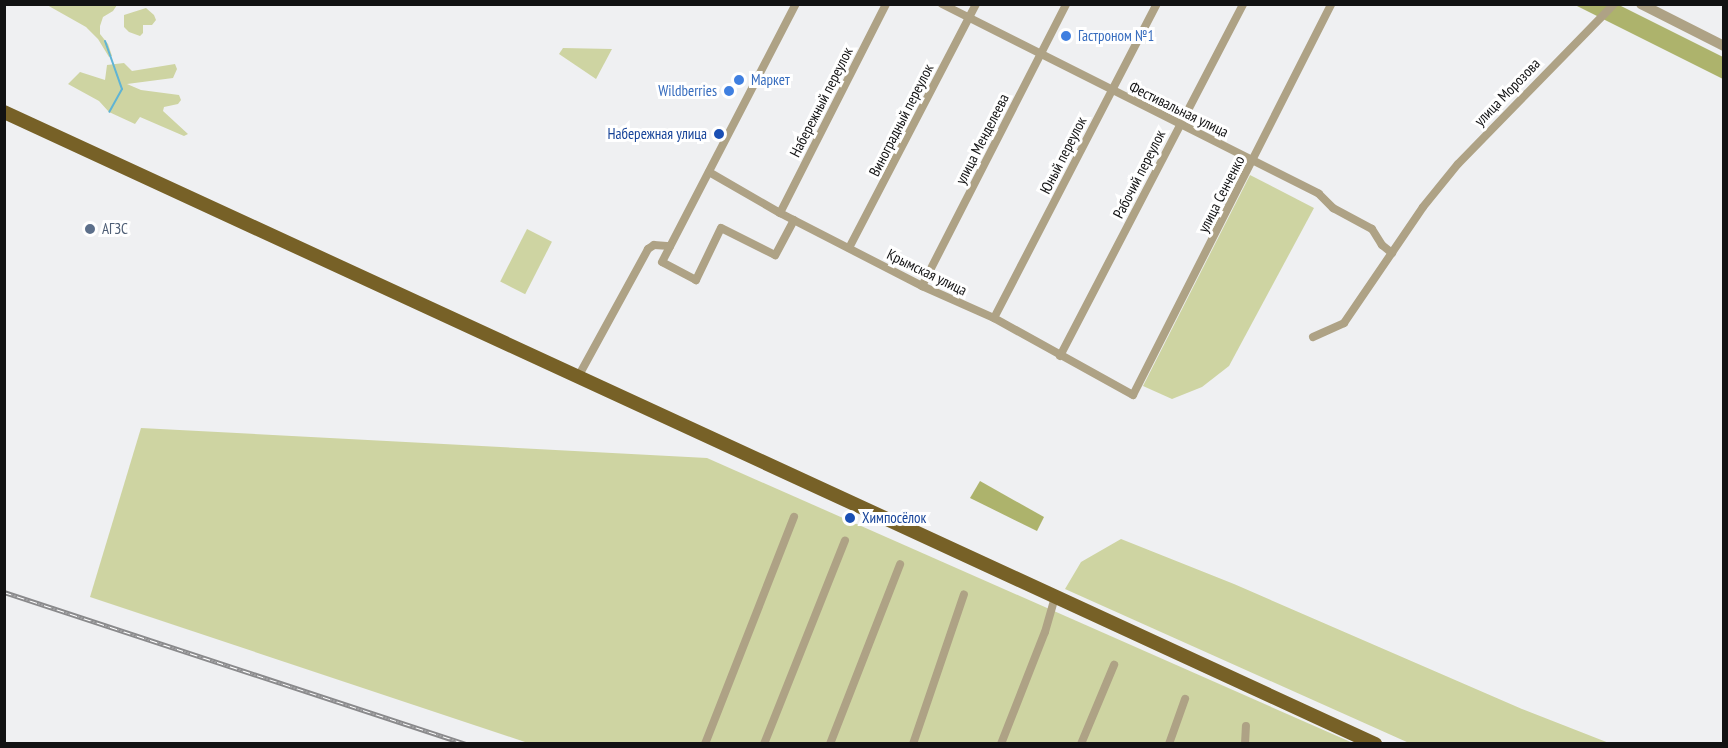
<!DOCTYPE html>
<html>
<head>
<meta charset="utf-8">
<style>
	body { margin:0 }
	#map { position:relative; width:1728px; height:748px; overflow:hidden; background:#eff0f2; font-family:"PT Sans Narrow",sans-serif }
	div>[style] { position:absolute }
	.green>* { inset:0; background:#ced4a2; transform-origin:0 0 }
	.forest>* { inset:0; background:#adb36c }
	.stream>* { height:2px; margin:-1px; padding:0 1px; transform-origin:1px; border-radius:1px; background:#5fb4d5 }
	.minor>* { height:8px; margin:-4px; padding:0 4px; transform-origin:4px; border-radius:4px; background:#aea285 }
	.tertiary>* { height:10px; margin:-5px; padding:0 5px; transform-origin:5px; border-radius:5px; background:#aea285 }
	.primary>* { height:14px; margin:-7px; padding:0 7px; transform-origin:7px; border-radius:7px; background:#776127 }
	.rail>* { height:4.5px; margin-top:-2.25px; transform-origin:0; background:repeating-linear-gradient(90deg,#fff 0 7px,#8a8a8c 0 14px); box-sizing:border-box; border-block:2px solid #8a8a8c }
	.dots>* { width:16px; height:16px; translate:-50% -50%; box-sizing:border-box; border:3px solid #fff; border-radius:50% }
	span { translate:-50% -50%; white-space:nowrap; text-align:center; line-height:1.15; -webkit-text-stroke:6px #fff; paint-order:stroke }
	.shop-label { font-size:15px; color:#366cbe }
	.left { translate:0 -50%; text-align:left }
	.right { translate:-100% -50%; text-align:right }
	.street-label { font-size:15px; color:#121213 }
	.transit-label { font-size:15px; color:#164399 }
	.service-label { font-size:15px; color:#4e5e75 }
	.frame { position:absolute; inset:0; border:6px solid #121213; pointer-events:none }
</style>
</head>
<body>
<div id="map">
	<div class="green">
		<i style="clip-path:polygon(47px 5px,117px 5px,113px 11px,103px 17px,100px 26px,100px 34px,108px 44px,112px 56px,109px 57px,98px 39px,86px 27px)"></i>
		<i style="clip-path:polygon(146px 8px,154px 15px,156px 20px,152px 25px,143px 25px,143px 33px,140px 36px,129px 32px,124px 27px,124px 15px)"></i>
		<i style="clip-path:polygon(563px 48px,612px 49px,596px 79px,559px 54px)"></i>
		<i style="clip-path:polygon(124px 63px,132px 71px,175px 64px,177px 69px,173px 78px,127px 84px,141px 90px,179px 95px,181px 100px,178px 104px,164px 107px,163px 111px,188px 134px,184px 136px,140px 117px,135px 124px,109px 112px,99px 101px,68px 84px,80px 72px,105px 80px,107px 65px)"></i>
		<i style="clip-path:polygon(1250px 175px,1314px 208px,1229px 366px,1202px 387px,1172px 399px,1143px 386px)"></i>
		<i style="left:527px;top:229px;width:28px;height:59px;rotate:27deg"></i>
		<i style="clip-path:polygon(141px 428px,707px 458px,1353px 743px,528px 743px,90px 597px)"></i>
		<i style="clip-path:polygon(1121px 539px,1234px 584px,1522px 709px,1609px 743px,1409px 743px,1065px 589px,1081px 562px)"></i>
	</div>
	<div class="forest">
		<i style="clip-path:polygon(1575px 5px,1619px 5px,1723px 57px,1723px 79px)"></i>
		<i style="clip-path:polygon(980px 481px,1044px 517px,1037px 531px,970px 498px)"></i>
	</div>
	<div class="stream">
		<i style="left:105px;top:41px;width:51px;rotate:70.5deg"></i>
		<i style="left:122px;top:89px;width:26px;rotate:119deg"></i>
	</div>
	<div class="minor">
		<i style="left:942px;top:4px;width:422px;rotate:26.7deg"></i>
		<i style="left:1319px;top:194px;width:20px;rotate:45deg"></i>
		<i style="left:1333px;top:208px;width:44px;rotate:28.3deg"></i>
		<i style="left:1372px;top:229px;width:19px;rotate:58deg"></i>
		<i style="left:1382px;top:245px;width:13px;rotate:39deg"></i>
		<i style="left:709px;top:172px;width:82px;rotate:30deg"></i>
		<i style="left:780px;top:213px;width:160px;rotate:27.2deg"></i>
		<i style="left:922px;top:286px;width:79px;rotate:24deg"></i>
		<i style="left:994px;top:318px;width:159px;rotate:29deg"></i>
		<i style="left:1133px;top:395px;width:438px;rotate:-63.1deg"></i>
		<i style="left:780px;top:213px;width:234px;rotate:-63.1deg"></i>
		<i style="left:794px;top:220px;width:40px;rotate:118deg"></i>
		<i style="left:775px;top:255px;width:60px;rotate:-153.4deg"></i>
		<i style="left:721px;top:228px;width:58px;rotate:115.7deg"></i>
		<i style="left:696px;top:280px;width:38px;rotate:-152deg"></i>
		<i style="left:662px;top:262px;width:291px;rotate:-62.6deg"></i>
		<i style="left:849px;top:248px;width:275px;rotate:-62.5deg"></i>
		<i style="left:922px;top:286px;width:317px;rotate:-62.9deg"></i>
		<i style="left:994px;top:318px;width:354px;rotate:-62.6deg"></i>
		<i style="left:1313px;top:337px;width:34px;rotate:-24deg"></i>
		<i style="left:1344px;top:323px;width:140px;rotate:-55.7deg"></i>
		<i style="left:1423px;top:207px;width:55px;rotate:-50.9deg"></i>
		<i style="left:1458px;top:164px;width:223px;rotate:-45.7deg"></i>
		<i style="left:1060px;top:356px;width:397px;rotate:-62.5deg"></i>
		<i style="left:578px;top:377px;width:146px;rotate:-61.3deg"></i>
		<i style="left:648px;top:249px;width:7px;rotate:-34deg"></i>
		<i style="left:654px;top:245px;width:16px;rotate:4deg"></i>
		<i style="left:705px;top:744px;width:244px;rotate:-68.6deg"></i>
		<i style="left:764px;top:744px;width:219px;rotate:-68.3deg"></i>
		<i style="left:830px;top:744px;width:193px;rotate:-68.7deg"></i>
		<i style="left:913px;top:744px;width:158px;rotate:-71.2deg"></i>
		<i style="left:1001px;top:744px;width:120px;rotate:-68.6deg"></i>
		<i style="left:1045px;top:632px;width:37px;rotate:-74deg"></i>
		<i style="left:1081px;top:744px;width:86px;rotate:-67.3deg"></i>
		<i style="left:1169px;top:744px;width:48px;rotate:-70.4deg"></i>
		<i style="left:1245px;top:744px;width:18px;rotate:-87deg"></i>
	</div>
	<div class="tertiary">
		<i style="left:1641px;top:4px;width:93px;rotate:26.8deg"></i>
	</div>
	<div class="primary">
		<i style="left:4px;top:112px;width:1510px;rotate:24.75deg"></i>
	</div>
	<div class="rail">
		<i style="left:4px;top:592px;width:486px;rotate:18.2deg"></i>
	</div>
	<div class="dots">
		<i style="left:1066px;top:36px;background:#3f7fe0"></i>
		<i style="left:739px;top:80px;background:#3f7fe0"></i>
		<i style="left:729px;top:91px;background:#3f7fe0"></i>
		<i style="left:719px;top:134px;background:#1a4fb4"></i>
		<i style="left:90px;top:229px;background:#5c6f8a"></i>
		<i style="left:850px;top:518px;background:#1a4fb4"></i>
	</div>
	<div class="shop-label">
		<span class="left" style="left:1078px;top:36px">Гастроном №1</span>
		<span class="left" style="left:751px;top:80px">Маркет</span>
		<span class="right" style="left:717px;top:91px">Wildberries</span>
	</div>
	<div class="street-label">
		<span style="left:1507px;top:92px;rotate:-46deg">улица Морозова</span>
		<span style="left:821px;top:102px;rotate:-63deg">Набережный переулок</span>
		<span style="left:1179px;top:109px;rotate:26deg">Фестивальная улица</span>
		<span style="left:901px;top:120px;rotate:-63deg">Виноградный переулок</span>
		<span style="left:982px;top:139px;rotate:-63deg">улица Менделеева</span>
		<span style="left:1063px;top:155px;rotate:-63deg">Юный переулок</span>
		<span style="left:1139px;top:174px;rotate:-63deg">Рабочий переулок</span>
		<span style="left:1221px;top:194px;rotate:-63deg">улица Сенченко</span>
		<span style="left:927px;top:272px;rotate:26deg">Крымская улица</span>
	</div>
	<div class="transit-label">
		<span class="right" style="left:707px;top:134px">Набережная улица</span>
		<span class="left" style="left:862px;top:518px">Химпосёлок</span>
	</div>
	<div class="service-label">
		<span class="left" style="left:102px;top:229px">АГЗС</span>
	</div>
	<div class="frame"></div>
</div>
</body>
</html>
